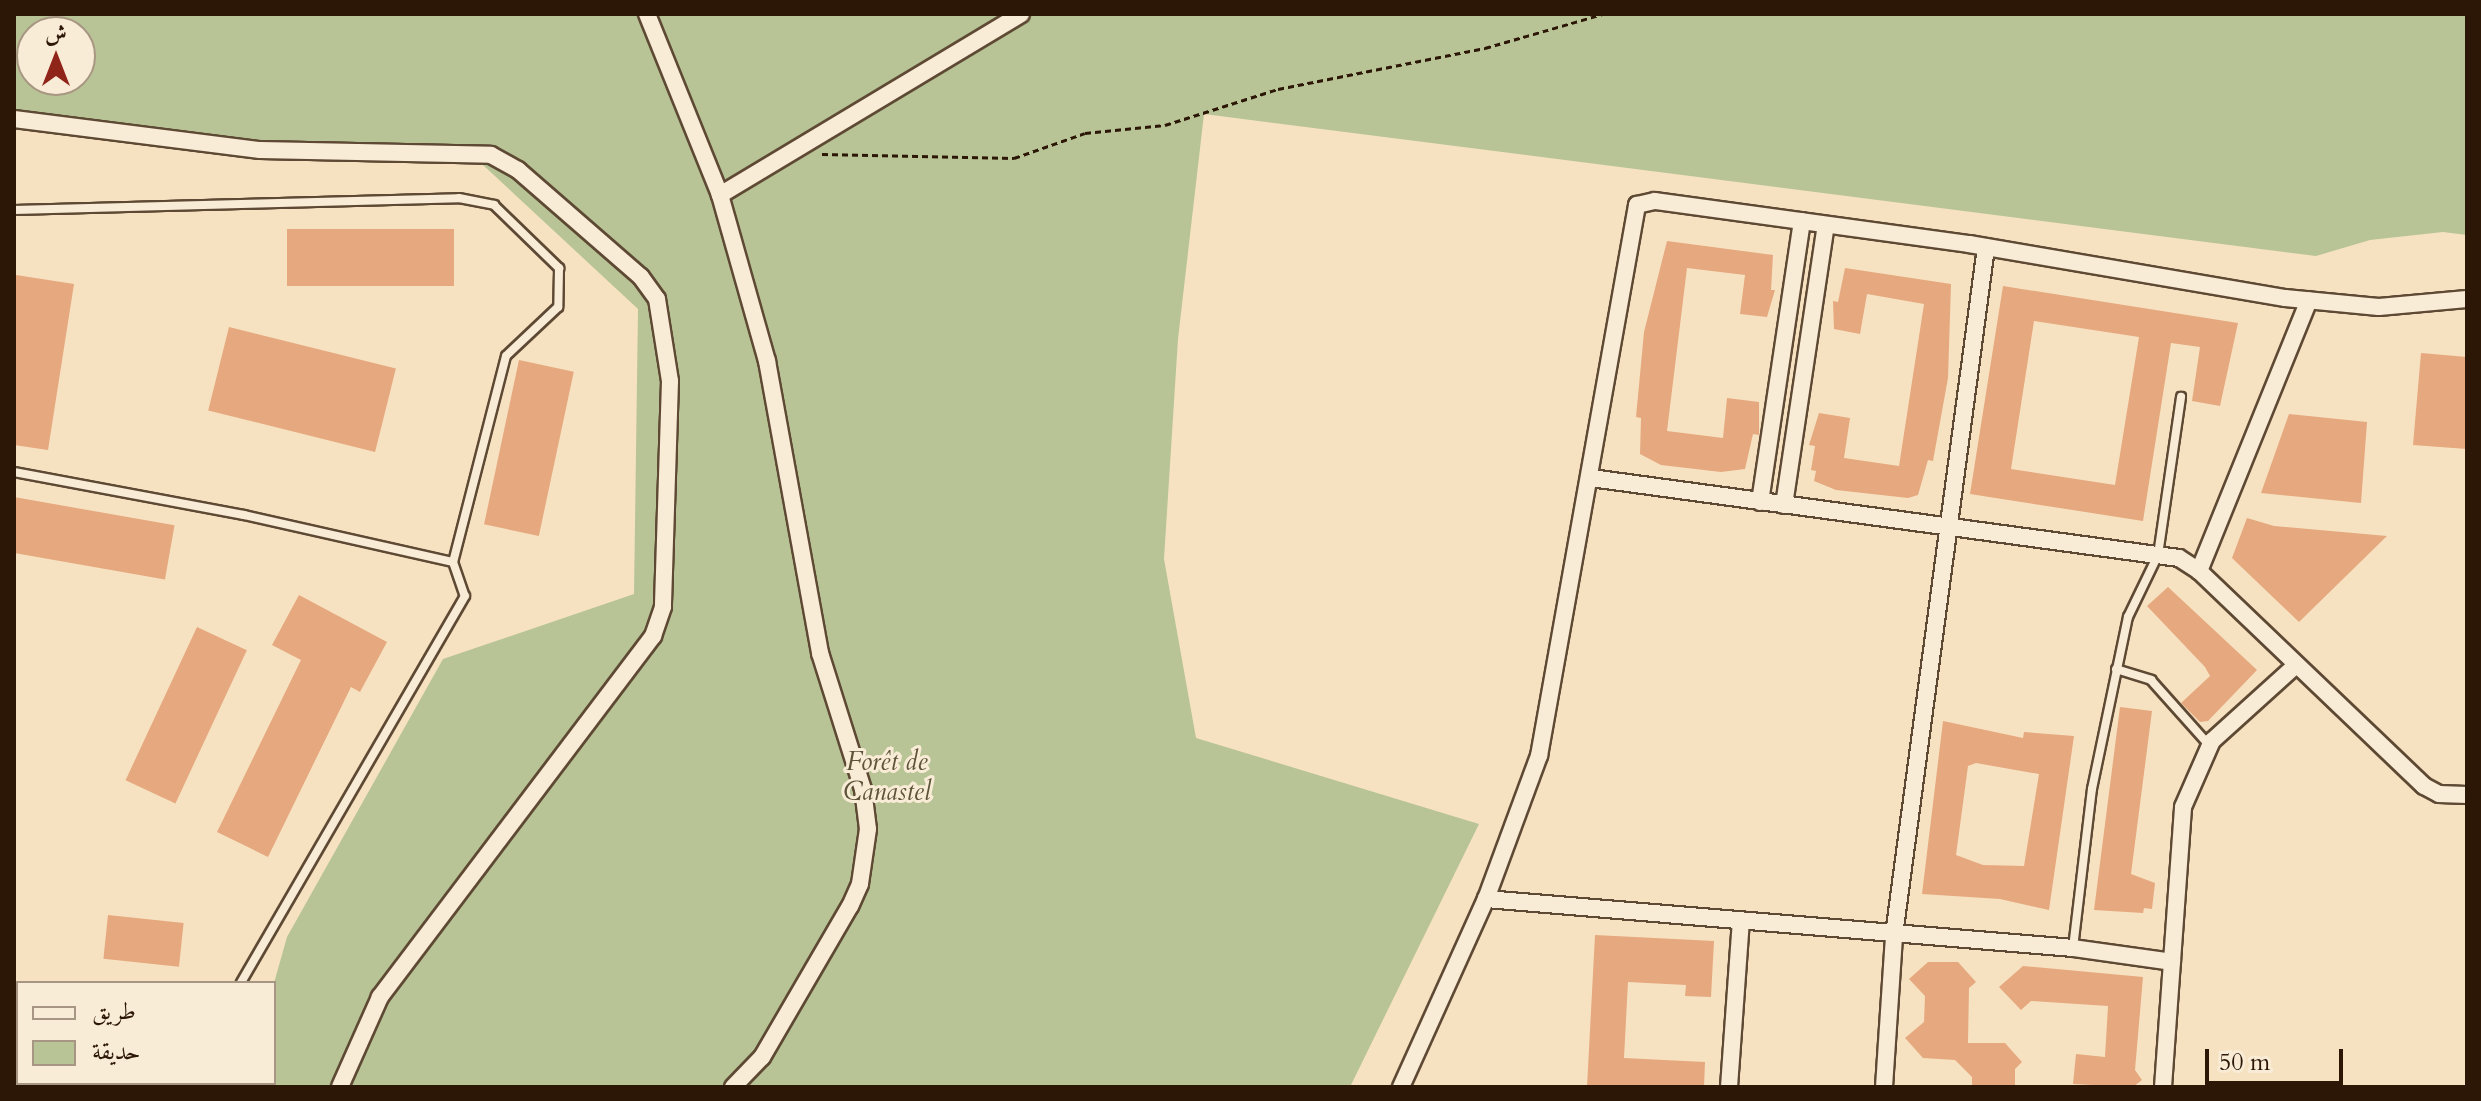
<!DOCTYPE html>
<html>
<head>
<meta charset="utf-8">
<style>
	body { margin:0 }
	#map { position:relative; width:2481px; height:1101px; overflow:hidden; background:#f6e2c0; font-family:Cardo,Amiri,serif }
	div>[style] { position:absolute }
	.green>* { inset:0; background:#b8c496 }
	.building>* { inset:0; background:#e6a87f; transform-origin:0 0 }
	.path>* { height:3px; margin-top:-1.5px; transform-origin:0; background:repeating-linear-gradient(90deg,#2c1606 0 6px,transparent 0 10px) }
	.roads { filter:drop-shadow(2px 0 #5e4934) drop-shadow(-2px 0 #5e4934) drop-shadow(0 2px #5e4934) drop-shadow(0 -2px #5e4934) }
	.lane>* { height:8px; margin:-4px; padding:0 4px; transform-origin:4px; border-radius:4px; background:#f9ecd6 }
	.street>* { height:16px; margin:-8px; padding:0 8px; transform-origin:8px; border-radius:8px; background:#f9ecd6 }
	span { translate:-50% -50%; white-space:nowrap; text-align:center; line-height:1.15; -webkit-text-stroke:6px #f9ecd6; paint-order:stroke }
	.park-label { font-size:26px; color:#5d5338; font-style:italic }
	.frame { position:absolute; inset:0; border:16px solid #2c1606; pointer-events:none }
	.legend { position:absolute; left:16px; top:981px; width:260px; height:104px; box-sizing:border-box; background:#f9ecd6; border:2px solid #a79683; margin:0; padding:10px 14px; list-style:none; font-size:24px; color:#2c1606 }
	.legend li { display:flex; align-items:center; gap:16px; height:40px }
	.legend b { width:40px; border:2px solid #a79683 }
	.north { position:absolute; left:16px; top:16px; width:80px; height:80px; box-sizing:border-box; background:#f9ecd6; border:2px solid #a79683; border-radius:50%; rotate:0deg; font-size:22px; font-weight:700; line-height:32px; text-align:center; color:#2c1606 }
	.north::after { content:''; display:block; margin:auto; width:28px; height:36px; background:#8f2418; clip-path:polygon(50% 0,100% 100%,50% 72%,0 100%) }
	.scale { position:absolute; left:2205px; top:1049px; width:138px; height:36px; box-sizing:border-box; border:4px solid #2c1606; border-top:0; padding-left:10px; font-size:24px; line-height:28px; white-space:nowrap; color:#2c1606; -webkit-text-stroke:6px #f9ecd6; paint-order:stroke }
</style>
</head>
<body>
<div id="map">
	<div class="green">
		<i style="clip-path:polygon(evenodd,14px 14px,2467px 14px,2467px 235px,2443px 232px,2370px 240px,2316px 256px,1204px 114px,1178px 339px,1164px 559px,1196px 738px,1479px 824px,1350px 1087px,245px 1087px,274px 1083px,274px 983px,287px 937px,443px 659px,634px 594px,638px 309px,483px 165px,14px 124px,14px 14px,32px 32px,80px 32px,80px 80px,32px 80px,32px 32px)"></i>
	</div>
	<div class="building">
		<i style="left:454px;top:229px;width:57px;height:167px;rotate:90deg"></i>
		<i style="clip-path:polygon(1667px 241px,1773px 255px,1771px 290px,1775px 290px,1767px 317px,1740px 314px,1745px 275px,1687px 268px,1667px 431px,1723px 438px,1727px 398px,1759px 402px,1759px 435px,1753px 434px,1745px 469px,1721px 472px,1661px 465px,1640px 454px,1641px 418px,1636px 417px,1644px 332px)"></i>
		<i style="clip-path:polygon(1845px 268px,1951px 284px,1948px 378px,1933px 461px,1928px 460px,1918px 495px,1908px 498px,1836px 490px,1814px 481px,1816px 471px,1811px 470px,1815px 446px,1809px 445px,1819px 413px,1850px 418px,1844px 458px,1899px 466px,1924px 304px,1867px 294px,1860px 334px,1834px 329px,1833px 301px,1838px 302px)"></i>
		<i style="clip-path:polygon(16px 275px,74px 284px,48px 450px,14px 445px)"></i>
		<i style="clip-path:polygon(evenodd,2003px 286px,2238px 323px,2220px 406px,2192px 401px,2200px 347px,2171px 343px,2143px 521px,1970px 494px,2003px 286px,2034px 321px,2139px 337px,2115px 485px,2011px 469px,2034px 321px)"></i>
		<i style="left:229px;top:327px;width:172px;height:86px;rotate:14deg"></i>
		<i style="clip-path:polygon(2421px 353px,2467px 357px,2467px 449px,2413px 445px)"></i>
		<i style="left:519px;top:360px;width:56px;height:168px;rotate:12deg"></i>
		<i style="clip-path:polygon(2289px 414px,2367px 422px,2361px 503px,2261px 493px)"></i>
		<i style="left:14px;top:497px;width:163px;height:55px;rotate:10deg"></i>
		<i style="clip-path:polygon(2247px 518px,2274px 526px,2387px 536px,2299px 622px,2232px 558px)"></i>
		<i style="clip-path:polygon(2168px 587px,2257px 670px,2208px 721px,2200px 722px,2181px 703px,2210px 676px,2205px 667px,2147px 606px)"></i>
		<i style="clip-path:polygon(299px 595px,387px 642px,360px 692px,351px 687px,268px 857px,217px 832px,301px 660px,272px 645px)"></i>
		<i style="left:197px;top:627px;width:55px;height:169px;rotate:25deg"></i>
		<i style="clip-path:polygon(2120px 707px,2152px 711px,2131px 874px,2155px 883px,2152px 909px,2144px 908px,2143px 913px,2094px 910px)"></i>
		<i style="clip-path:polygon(evenodd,1943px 721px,2023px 738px,2024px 732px,2074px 736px,2049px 910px,2000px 899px,1922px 894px,1943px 721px,1976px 763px,2039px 774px,2024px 866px,1983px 865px,1956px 855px,1968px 766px,1976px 763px)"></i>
		<i style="left:108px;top:915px;width:76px;height:44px;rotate:6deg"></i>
		<i style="clip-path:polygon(1595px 935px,1714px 941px,1711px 997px,1685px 996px,1686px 985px,1628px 982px,1624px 1058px,1705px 1062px,1704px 1087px,1587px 1087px)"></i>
		<i style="clip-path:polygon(1928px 962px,1958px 962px,1976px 982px,1969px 988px,1968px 1043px,2005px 1043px,2022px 1062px,2015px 1069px,2015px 1087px,1972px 1087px,1972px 1077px,1955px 1060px,1923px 1058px,1905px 1038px,1924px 1022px,1925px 996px,1909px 979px)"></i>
		<i style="clip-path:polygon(2023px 966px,2143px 977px,2135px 1070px,2142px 1080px,2133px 1087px,2073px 1084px,2076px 1054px,2105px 1057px,2108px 1006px,2031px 1001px,2021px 1010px,1999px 987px)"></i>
	</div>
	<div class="path">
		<i style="left:822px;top:154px;width:192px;rotate:1.2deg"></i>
		<i style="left:1014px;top:158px;width:75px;rotate:-19.4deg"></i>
		<i style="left:1085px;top:133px;width:80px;rotate:-5.7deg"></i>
		<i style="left:1165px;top:125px;width:119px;rotate:-17.7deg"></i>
		<i style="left:1278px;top:89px;width:211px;rotate:-11.2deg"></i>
		<i style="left:1485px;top:48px;width:123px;rotate:-16.1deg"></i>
	</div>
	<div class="roads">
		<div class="lane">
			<i style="left:14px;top:210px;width:445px;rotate:-1.5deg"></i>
			<i style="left:459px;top:198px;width:36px;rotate:11deg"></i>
			<i style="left:494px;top:205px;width:91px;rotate:44.1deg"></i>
			<i style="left:559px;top:268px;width:39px;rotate:91deg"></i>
			<i style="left:558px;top:307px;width:71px;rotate:136.7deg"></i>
			<i style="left:506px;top:356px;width:213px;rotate:104.4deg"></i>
			<i style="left:453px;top:562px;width:36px;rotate:71deg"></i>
			<i style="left:465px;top:596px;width:447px;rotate:120.1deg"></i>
			<i style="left:14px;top:472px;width:234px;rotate:10.6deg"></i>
			<i style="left:244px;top:515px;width:214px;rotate:12.7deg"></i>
			<i style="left:2116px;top:669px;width:37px;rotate:17deg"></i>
			<i style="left:2151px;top:680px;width:87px;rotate:48.3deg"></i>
			<i style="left:2073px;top:948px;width:160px;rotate:-83.2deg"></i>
			<i style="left:2092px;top:789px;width:176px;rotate:-78.2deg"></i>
			<i style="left:2128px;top:617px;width:69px;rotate:-64.2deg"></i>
			<i style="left:2158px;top:555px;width:160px;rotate:-81.7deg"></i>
			<i style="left:159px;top:1087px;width:11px;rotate:-22deg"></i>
		</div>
		<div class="street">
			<i style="left:647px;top:14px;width:195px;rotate:68deg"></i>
			<i style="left:720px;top:195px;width:173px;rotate:74.2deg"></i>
			<i style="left:767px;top:361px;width:297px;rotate:79.7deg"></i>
			<i style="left:820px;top:653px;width:143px;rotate:72.5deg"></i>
			<i style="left:863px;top:789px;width:40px;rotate:82.9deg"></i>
			<i style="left:868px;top:829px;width:56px;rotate:98.3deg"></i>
			<i style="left:860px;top:884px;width:24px;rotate:114deg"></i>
			<i style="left:850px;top:906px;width:175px;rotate:120.2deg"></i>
			<i style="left:762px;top:1057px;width:42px;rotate:134deg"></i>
			<i style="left:14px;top:119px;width:248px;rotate:7.2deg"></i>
			<i style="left:260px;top:150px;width:231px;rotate:1.2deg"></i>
			<i style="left:491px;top:155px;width:31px;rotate:29deg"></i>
			<i style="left:518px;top:170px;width:163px;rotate:41deg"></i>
			<i style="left:641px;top:277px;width:27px;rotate:54deg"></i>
			<i style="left:657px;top:299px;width:83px;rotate:81deg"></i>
			<i style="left:670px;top:381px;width:226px;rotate:91.8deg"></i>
			<i style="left:663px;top:607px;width:31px;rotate:109deg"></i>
			<i style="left:653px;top:636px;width:453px;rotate:127.1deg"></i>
			<i style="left:380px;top:997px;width:98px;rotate:114deg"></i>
			<i style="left:720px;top:195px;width:351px;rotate:-31deg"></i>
			<i style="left:1591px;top:478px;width:593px;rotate:7.75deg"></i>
			<i style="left:2179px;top:558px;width:24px;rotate:33deg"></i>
			<i style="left:2199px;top:571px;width:311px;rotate:43.7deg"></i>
			<i style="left:2424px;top:786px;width:17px;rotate:28deg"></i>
			<i style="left:2439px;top:794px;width:28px;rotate:2deg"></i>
			<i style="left:1760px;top:502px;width:284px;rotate:-81.5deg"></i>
			<i style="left:1784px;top:505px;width:283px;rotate:-81.5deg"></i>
			<i style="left:2199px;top:571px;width:292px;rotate:-67.9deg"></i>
			<i style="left:1486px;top:899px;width:589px;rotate:4.77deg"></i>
			<i style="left:2073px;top:948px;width:100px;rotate:8deg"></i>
			<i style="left:1401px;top:1087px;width:206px;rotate:-65.7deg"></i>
			<i style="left:1486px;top:899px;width:153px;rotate:-69.7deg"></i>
			<i style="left:1539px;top:756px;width:560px;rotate:-79.91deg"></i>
			<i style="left:1637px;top:205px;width:18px;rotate:-13deg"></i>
			<i style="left:1655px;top:201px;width:317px;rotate:7.8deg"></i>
			<i style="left:1969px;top:244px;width:321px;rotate:9.7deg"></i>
			<i style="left:2285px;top:298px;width:94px;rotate:5.5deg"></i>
			<i style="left:2379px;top:307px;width:88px;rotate:-5.2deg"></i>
			<i style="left:1729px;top:1087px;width:167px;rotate:-85.9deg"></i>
			<i style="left:1884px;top:1087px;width:152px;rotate:-86.2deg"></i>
			<i style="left:1894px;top:935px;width:694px;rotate:-82.38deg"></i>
			<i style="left:2163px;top:1087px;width:281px;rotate:-85.9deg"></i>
			<i style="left:2183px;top:807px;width:72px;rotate:-66.3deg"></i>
			<i style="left:2212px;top:741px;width:113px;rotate:-42.1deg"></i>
		</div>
	</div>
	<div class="park-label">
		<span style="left:887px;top:777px">Forêt de<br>Canastel</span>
	</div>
	<div class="frame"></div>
	<ul class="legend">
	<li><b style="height:10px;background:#f9ecd6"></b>طريق</li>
	<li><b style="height:22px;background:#b8c496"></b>حديقة</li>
	</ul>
	<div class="north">ش</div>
	<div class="scale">50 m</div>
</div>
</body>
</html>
